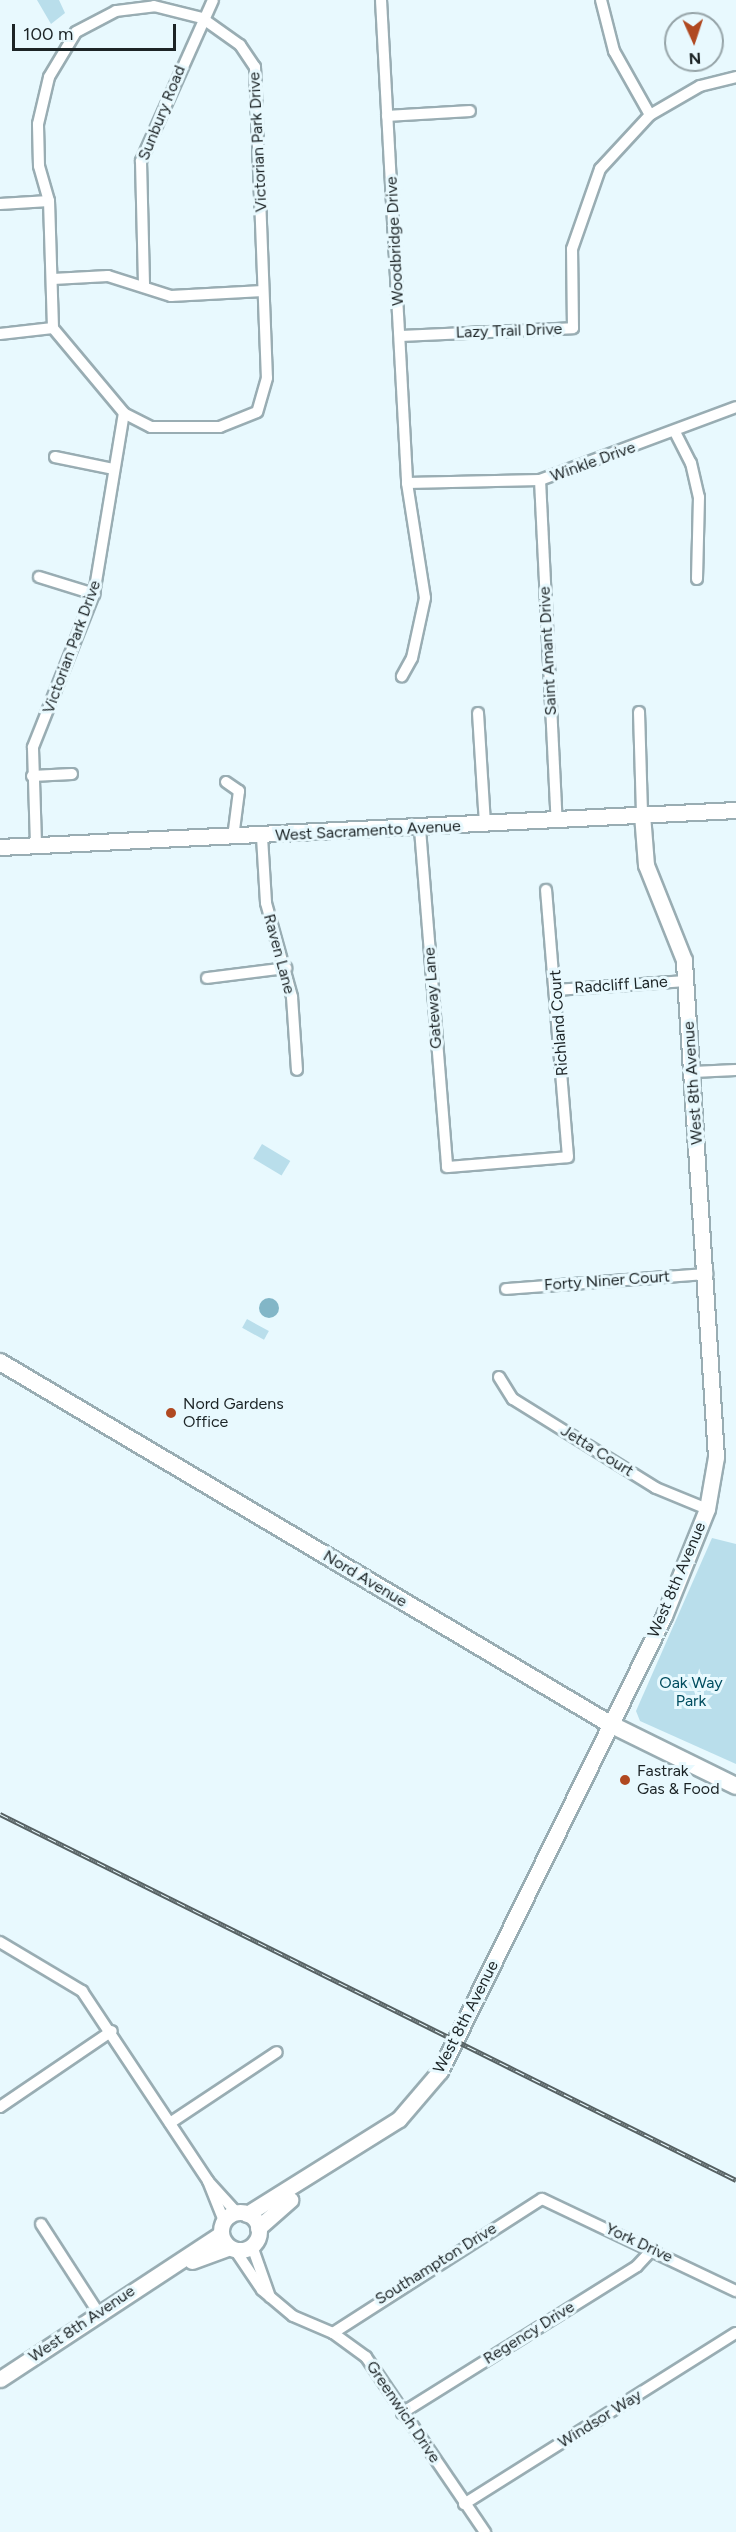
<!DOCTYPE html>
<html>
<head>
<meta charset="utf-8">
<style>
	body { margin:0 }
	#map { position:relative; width:736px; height:2532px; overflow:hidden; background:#e8f9fe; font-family:Figtree,sans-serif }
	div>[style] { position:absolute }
	.green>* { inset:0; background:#b9deeb; transform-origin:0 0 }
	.water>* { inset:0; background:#82b6c7 }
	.round { border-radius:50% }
	.roads { filter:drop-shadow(2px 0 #99adb3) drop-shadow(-2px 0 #99adb3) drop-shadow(0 2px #99adb3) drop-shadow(0 -2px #99adb3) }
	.street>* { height:10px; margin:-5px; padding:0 5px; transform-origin:5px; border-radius:5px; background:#fff }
	.secondary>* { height:15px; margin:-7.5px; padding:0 7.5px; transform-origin:7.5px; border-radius:7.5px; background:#fff }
	.secondary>.ring { margin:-7.5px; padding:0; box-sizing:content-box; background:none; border:15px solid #fff; border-radius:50% }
	.primary>* { height:16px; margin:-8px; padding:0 8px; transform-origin:8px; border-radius:8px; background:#fff }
	.rail>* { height:5px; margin-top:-2.5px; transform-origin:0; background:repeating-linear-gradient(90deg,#e8f9fe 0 9px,#566163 0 18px); box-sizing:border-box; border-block:2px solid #566163 }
	.dots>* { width:16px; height:16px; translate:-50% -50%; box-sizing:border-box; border:3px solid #e8f9fe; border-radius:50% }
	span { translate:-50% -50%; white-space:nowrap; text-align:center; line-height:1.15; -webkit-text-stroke:6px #e8f9fe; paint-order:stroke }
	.street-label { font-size:16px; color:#1c2426 }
	.poi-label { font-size:16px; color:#1c2426 }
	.left { translate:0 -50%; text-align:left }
	.park-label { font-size:16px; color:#004d5f }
	.north { position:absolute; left:664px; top:12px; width:60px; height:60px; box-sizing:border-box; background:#e8f9fe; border:2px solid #96a4a8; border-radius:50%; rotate:177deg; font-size:16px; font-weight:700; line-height:24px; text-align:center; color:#1c2426 }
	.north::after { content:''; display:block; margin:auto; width:21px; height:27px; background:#b04921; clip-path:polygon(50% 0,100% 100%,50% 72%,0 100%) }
	.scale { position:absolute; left:12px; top:24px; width:164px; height:27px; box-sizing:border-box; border:3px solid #1c2426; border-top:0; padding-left:8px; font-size:18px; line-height:21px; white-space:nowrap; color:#1c2426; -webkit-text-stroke:4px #e8f9fe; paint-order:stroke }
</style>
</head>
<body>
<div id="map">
	<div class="green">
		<i style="clip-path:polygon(37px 0,59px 0,65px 13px,51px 24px)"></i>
		<i style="left:262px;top:1144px;width:33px;height:17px;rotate:31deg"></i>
		<i style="left:247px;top:1319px;width:25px;height:10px;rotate:29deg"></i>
		<i style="clip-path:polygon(712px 1538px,736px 1544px,736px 1764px,640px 1721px,636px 1711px)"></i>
	</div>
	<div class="water">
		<i class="round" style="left:259px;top:1298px;width:20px;height:20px"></i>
	</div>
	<div class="roads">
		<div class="street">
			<i style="left:381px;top:0;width:484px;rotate:86.9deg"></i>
			<i style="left:407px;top:483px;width:116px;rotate:81.1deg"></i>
			<i style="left:425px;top:598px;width:61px;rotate:102.2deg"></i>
			<i style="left:412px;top:658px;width:21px;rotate:119deg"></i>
			<i style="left:601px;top:0;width:53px;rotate:75.7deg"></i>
			<i style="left:614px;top:51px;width:73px;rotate:60.6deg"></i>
			<i style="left:154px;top:6px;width:49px;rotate:14deg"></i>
			<i style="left:202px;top:18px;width:47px;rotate:35.4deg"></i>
			<i style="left:240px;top:45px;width:27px;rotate:56deg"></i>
			<i style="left:255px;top:67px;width:311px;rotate:87.8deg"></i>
			<i style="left:267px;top:378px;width:35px;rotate:106deg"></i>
			<i style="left:257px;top:412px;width:40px;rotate:158deg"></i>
			<i style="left:220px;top:427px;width:69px;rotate:180deg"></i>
			<i style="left:151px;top:427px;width:30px;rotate:-153deg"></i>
			<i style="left:124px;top:413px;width:111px;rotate:-129.9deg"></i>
			<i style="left:53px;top:328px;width:127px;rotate:-91.8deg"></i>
			<i style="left:49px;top:201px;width:36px;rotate:-106deg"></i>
			<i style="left:39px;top:166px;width:42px;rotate:-91.4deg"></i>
			<i style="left:38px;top:124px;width:48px;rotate:-76.8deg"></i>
			<i style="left:49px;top:77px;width:52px;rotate:-59deg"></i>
			<i style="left:76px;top:32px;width:45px;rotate:-27.7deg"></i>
			<i style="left:116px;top:11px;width:38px;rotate:-7deg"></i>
			<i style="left:387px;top:116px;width:83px;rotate:-3.4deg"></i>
			<i style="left:0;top:204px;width:49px;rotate:-3.5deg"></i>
			<i style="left:53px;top:279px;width:55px;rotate:-3.1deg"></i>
			<i style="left:108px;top:276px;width:66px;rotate:17.6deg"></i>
			<i style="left:171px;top:296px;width:92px;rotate:-3.1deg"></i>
			<i style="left:144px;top:284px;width:123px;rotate:-91.4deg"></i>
			<i style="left:141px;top:161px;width:176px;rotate:-65.9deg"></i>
			<i style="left:0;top:334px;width:53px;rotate:-6.5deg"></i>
			<i style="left:400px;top:336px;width:173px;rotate:-2.6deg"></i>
			<i style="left:573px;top:328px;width:79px;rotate:-90.7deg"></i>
			<i style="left:572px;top:249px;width:85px;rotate:-70.7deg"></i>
			<i style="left:600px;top:169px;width:74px;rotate:-47.2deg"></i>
			<i style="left:650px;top:115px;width:58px;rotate:-30.1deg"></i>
			<i style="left:700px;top:86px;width:37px;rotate:-14deg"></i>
			<i style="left:675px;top:432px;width:35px;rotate:63deg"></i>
			<i style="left:691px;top:463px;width:35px;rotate:77deg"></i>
			<i style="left:699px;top:497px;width:82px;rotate:91.4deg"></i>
			<i style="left:55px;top:457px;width:59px;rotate:11.7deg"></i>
			<i style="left:540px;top:480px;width:342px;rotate:87.2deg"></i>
			<i style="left:407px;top:483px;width:133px;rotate:-1.3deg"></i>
			<i style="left:540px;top:480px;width:209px;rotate:-20.4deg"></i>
			<i style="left:39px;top:577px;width:58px;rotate:17.2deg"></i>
			<i style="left:639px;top:712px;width:102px;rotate:88.3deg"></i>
			<i style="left:478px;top:713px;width:111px;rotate:86.4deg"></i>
			<i style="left:32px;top:776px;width:40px;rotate:-2.9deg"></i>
			<i style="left:226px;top:782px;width:16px;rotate:35deg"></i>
			<i style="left:239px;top:791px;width:47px;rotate:97.3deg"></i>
			<i style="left:420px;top:829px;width:339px;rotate:85.4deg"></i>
			<i style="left:447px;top:1167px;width:121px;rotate:-4.7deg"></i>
			<i style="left:568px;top:1157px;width:268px;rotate:-94.7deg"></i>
			<i style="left:262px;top:837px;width:66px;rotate:86.5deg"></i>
			<i style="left:266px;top:903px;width:98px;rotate:74.5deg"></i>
			<i style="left:292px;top:997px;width:73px;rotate:86.1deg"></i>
			<i style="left:36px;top:844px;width:97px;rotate:-91.8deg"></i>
			<i style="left:33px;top:747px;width:165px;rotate:-68.3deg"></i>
			<i style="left:94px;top:594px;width:183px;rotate:-80.6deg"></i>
			<i style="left:207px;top:978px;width:80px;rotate:-7.2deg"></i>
			<i style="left:557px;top:990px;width:128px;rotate:-4deg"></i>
			<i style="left:693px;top:1072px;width:43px;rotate:-2.7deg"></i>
			<i style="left:506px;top:1289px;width:202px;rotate:-4.3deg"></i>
			<i style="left:499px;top:1377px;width:26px;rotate:58deg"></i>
			<i style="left:513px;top:1399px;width:168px;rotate:31.9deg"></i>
			<i style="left:656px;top:1488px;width:55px;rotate:22.4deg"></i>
			<i style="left:0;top:1942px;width:96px;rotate:30.9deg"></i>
			<i style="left:82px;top:1991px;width:228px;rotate:56.4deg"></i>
			<i style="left:208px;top:2181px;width:43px;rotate:68.2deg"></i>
			<i style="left:0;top:2107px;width:135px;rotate:-34.2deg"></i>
			<i style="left:170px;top:2123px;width:128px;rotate:-33.6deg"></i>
			<i style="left:208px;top:2181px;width:42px;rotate:47.9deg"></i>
			<i style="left:41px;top:2224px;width:105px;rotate:57.1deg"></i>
			<i style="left:252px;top:2246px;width:54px;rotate:70.6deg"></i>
			<i style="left:235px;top:2250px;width:48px;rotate:56deg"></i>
			<i style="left:262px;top:2290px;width:40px;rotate:40deg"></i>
			<i style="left:293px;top:2316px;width:43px;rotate:23deg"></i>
			<i style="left:333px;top:2333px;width:41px;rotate:36deg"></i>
			<i style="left:366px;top:2357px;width:212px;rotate:55.8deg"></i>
			<i style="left:333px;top:2333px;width:248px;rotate:-32.7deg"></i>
			<i style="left:542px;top:2199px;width:215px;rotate:25.4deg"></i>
			<i style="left:402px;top:2413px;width:277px;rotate:-32deg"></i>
			<i style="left:637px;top:2266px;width:22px;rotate:-47deg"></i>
			<i style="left:464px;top:2504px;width:321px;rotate:-32.2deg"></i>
		</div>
		<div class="secondary">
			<i style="left:0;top:847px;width:737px;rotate:-2.88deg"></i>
			<i class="ring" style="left:221px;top:2212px;width:23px;height:23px"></i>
			<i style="left:247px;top:2214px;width:179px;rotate:-32deg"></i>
			<i style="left:399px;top:2119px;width:63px;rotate:-49.5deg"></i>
			<i style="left:440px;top:2071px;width:507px;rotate:-63.79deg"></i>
			<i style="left:664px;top:1616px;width:115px;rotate:-68.1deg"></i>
			<i style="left:707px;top:1509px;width:53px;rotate:-80.2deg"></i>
			<i style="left:716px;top:1457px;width:498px;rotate:-93.7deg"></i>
			<i style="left:684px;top:960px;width:102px;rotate:-111.8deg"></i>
			<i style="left:646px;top:865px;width:51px;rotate:-94.5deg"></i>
			<i style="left:258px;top:2228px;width:43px;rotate:-41.2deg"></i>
			<i style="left:192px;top:2261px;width:40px;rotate:-20.2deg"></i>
			<i style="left:0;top:2379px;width:264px;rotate:-33.3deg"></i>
		</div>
		<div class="primary">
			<i style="left:0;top:1362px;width:709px;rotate:30.69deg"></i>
			<i style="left:610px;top:1724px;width:140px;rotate:26.2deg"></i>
		</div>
	</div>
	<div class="rail">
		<i style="left:0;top:1814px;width:822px;rotate:26.44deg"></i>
	</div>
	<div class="dots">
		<i style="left:171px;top:1413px;background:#b04921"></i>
		<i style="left:625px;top:1780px;background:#b04921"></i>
	</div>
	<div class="street-label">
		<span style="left:162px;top:113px;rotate:-68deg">Sunbury Road</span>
		<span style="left:258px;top:142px;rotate:-93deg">Victorian Park Drive</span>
		<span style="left:395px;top:241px;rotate:-93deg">Woodbridge Drive</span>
		<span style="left:509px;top:331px;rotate:-2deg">Lazy Trail Drive</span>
		<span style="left:593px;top:462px;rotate:-20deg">Winkle Drive</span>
		<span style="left:72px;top:647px;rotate:-70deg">Victorian Park Drive</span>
		<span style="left:548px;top:651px;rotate:-93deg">Saint Amant Drive</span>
		<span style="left:368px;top:831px;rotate:-3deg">West Sacramento Avenue</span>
		<span style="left:279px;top:954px;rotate:75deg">Raven Lane</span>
		<span style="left:621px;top:985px;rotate:-4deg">Radcliff Lane</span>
		<span style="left:433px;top:998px;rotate:-94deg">Gateway Lane</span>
		<span style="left:559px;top:1023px;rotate:-94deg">Richland Court</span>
		<span style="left:693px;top:1083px;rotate:-94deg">West 8th Avenue</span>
		<span style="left:607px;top:1281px;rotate:-4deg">Forty Niner Court</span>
		<span style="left:597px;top:1451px;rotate:32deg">Jetta Court</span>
		<span style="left:365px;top:1579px;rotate:31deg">Nord Avenue</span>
		<span style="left:677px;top:1580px;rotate:-67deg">West 8th Avenue</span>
		<span style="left:466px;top:2017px;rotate:-63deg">West 8th Avenue</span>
		<span style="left:639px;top:2243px;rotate:25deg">York Drive</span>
		<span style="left:436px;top:2264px;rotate:-32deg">Southampton Drive</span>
		<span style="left:82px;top:2324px;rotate:-34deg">West 8th Avenue</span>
		<span style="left:529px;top:2333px;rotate:-32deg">Regency Drive</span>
		<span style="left:403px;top:2412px;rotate:56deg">Greenwich Drive</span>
		<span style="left:600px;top:2419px;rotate:-32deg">Windsor Way</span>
	</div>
	<div class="poi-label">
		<span class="left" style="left:183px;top:1413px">Nord Gardens<br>Office</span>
		<span class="left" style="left:637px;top:1780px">Fastrak<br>Gas &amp; Food</span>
	</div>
	<div class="park-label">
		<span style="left:691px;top:1692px">Oak Way<br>Park</span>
	</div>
	<div class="north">N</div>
	<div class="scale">100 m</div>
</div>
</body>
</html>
